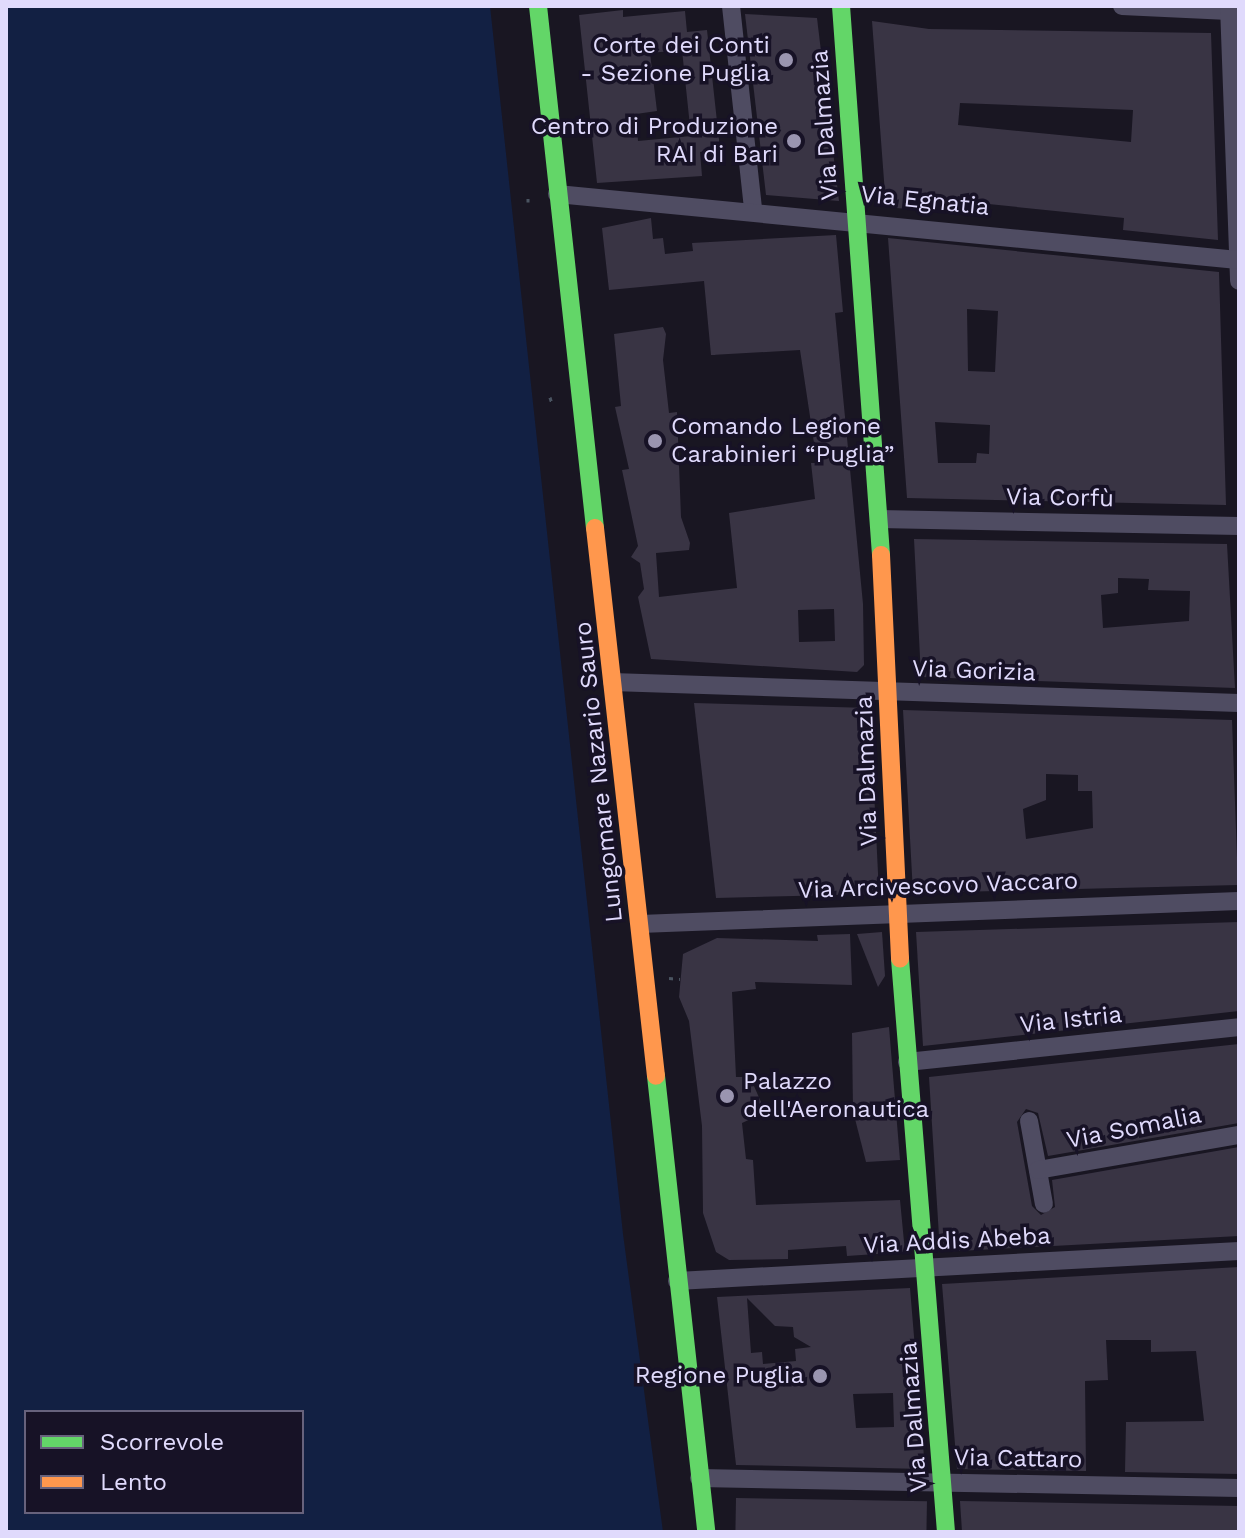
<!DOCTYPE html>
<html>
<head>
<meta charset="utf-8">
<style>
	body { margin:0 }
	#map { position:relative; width:1245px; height:1538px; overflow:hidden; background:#191622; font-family:"Work Sans",sans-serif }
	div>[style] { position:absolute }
	.water>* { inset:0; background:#122043 }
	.building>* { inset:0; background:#393444; transform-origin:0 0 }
	.path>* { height:3px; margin-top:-1.5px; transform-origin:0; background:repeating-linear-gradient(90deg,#4a5461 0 4px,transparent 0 10px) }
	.street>* { height:18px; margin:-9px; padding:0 9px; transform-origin:9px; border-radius:9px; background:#4f4c62 }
	.fast>* { height:18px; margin:-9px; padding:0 9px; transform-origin:9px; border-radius:9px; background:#63d668 }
	.slow>* { height:18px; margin:-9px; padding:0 9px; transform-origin:9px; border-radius:9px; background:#ff974d }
	.dots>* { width:22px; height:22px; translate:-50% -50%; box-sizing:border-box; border:4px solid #171226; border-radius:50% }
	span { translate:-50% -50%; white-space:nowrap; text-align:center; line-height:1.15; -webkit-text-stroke:7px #171226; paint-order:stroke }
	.poi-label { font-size:24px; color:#e0dafc }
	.right { translate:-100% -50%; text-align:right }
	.left { translate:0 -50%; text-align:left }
	.street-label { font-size:24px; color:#e0dafc }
	.frame { position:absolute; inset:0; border:8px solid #e0dafc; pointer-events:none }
	.legend { position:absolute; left:24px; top:1410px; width:280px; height:104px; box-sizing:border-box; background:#171226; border:2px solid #67627c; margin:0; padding:10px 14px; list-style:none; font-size:24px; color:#e0dafc }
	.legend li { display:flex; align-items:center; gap:16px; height:40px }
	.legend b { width:40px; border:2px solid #67627c }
</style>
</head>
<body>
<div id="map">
	<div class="water">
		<i style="clip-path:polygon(evenodd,6px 6px,490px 6px,623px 1234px,663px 1532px,6px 1532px,6px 6px,26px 1412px,302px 1412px,302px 1512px,26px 1512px,26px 1412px)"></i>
	</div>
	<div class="building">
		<i style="clip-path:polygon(evenodd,623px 10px,623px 17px,685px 11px,687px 32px,707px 30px,720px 149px,700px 152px,702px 176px,597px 183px,579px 15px,623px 10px,682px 50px,691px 136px,638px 141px,636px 114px,657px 111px,650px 53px,682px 50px)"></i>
		<i style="clip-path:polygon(745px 14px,817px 18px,839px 201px,766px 195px)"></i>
		<i style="clip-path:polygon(evenodd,872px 21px,929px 29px,1211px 33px,1218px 240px,1123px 230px,1124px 218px,920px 197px,918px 210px,886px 207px,872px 21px,960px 103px,1133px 110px,1131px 142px,958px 125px,960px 103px)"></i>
		<i style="clip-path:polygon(evenodd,651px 218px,653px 239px,663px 238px,665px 254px,693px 251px,692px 243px,836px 235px,843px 312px,835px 313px,863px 604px,864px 665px,857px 672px,651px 659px,638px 597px,644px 589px,640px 563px,631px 557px,638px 546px,622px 470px,629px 469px,615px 407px,621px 406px,614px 334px,663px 327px,666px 334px,663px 360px,669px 413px,677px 412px,681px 517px,690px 543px,689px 550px,656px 553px,659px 597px,737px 588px,729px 513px,815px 499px,811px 463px,817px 463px,800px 350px,711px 355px,704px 281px,609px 290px,602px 228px,651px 218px,834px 609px,835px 641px,799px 642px,798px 610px,834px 609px)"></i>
		<i style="clip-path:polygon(evenodd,888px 238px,1219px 272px,1226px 505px,907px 498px,888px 238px,967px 309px,998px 311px,995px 372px,968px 371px,967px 309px,888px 238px,935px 422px,990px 425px,989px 454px,977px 453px,976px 463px,938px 463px,935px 422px)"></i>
		<i style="clip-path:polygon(evenodd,914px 539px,1227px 544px,1235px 688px,921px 677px,914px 539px,1118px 578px,1149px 579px,1148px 590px,1190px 591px,1189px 621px,1103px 628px,1101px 595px,1118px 593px,1118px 578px)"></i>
		<i style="clip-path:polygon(694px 703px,870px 708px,879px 894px,716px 898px)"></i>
		<i style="clip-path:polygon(evenodd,903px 710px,1232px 720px,1238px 885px,913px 893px,903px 710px,1046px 774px,1078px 775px,1078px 791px,1092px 791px,1093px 828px,1026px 839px,1023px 809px,1046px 800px,1046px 774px)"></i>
		<i style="clip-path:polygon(1239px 922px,1239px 1011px,923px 1046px,916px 932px)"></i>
		<i style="clip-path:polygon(882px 932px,885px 976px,878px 987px,857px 934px)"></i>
		<i style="clip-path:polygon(850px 934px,852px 985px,755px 982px,756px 989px,732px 992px,736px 1077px,750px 1077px,761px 1102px,755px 1117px,742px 1123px,746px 1159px,753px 1160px,756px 1205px,900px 1200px,905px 1252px,847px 1256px,846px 1246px,788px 1250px,788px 1259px,729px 1260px,716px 1252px,703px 1213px,702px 1126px,689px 1021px,679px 997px,683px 954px,717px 938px,818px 941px,817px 935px)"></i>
		<i style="clip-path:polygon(889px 1027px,900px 1160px,866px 1162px,853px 1111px,852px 1033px)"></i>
		<i style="clip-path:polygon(1239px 1044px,1239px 1123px,1048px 1156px,1038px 1113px,1026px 1109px,1017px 1122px,1032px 1206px,1041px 1215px,1055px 1207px,1052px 1180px,1239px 1147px,1239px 1236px,940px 1252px,929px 1077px)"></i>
		<i style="clip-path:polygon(1239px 1267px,1239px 1474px,1125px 1472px,1126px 1422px,1204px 1421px,1196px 1351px,1151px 1352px,1151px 1340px,1106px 1340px,1108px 1380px,1085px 1381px,1086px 1471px,957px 1469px,942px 1284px)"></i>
		<i style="clip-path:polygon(evenodd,910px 1288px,925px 1469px,736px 1465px,717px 1297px,910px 1288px,747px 1298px,775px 1326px,793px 1327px,794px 1337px,811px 1347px,795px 1349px,796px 1361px,763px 1364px,762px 1352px,751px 1353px,747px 1298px,910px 1288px,893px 1393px,894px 1427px,856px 1428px,853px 1394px,893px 1393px)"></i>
		<i style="left:736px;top:1498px;width:191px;height:34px;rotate:1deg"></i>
		<i style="clip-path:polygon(960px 1501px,1239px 1506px,1239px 1532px,962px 1532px)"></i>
	</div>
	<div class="path">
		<i style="left:528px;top:198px;width:4px;rotate:90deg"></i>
		<i style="left:550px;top:397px;width:7px;rotate:74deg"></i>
		<i style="left:669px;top:978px;width:11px;rotate:5deg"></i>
	</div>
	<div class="street">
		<i style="left:731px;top:6px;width:204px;rotate:83.8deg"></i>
		<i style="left:1122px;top:6px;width:107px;rotate:2.7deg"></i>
		<i style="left:1229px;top:6px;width:275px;rotate:87.9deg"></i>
		<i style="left:557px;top:194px;width:684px;rotate:5.54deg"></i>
		<i style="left:879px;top:519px;width:360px;rotate:1.1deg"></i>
		<i style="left:612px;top:682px;width:627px;rotate:1.92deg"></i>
		<i style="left:640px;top:924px;width:599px;rotate:-2.2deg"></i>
		<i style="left:907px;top:1062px;width:334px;rotate:-6deg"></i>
		<i style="left:1029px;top:1121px;width:84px;rotate:79.8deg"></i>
		<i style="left:1038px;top:1170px;width:204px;rotate:-9.9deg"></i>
		<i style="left:677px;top:1281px;width:563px;rotate:-3.06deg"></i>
		<i style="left:699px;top:1478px;width:540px;rotate:1.06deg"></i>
	</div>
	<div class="fast">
		<i style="left:538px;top:6px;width:525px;rotate:83.77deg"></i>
		<i style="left:841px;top:6px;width:550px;rotate:85.83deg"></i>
		<i style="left:900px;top:959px;width:575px;rotate:85.41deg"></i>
		<i style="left:656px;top:1076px;width:459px;rotate:83.7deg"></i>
	</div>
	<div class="slow">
		<i style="left:595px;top:528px;width:551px;rotate:83.65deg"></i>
		<i style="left:881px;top:555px;width:404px;rotate:87.3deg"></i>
	</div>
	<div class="dots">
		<i style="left:786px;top:60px;background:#9a95b0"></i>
		<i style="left:794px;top:141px;background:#9a95b0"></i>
		<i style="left:655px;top:441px;background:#9a95b0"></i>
		<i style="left:727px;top:1096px;background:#9a95b0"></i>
		<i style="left:820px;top:1376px;background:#9a95b0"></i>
	</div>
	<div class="poi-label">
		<span class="right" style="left:770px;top:60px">Corte dei Conti<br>- Sezione Puglia</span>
		<span class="right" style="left:778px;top:141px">Centro di Produzione<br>RAI di Bari</span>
		<span class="left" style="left:671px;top:441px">Comando Legione<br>Carabinieri “Puglia”</span>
		<span class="left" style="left:743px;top:1096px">Palazzo<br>dell'Aeronautica</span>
		<span class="right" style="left:804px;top:1376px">Regione Puglia</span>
	</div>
	<div class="street-label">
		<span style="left:825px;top:125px;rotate:-94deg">Via Dalmazia</span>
		<span style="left:925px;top:201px;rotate:6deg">Via Egnatia</span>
		<span style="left:1060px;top:498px;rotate:1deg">Via Corfù</span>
		<span style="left:974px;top:671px;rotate:2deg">Via Gorizia</span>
		<span style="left:867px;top:771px;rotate:-92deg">Via Dalmazia</span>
		<span style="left:599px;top:772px;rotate:-96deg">Lungomare Nazario Sauro</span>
		<span style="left:938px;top:886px;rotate:-2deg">Via Arcivescovo Vaccaro</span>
		<span style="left:1071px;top:1020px;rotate:-6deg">Via Istria</span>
		<span style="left:1134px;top:1128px;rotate:-11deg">Via Somalia</span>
		<span style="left:957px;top:1241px;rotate:-3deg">Via Addis Abeba</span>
		<span style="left:914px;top:1417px;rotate:-94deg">Via Dalmazia</span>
		<span style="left:1018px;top:1459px;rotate:1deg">Via Cattaro</span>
	</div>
	<div class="frame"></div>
	<ul class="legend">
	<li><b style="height:10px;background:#63d668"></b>Scorrevole</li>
	<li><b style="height:10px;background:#ff974d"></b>Lento</li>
	</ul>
</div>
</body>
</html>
